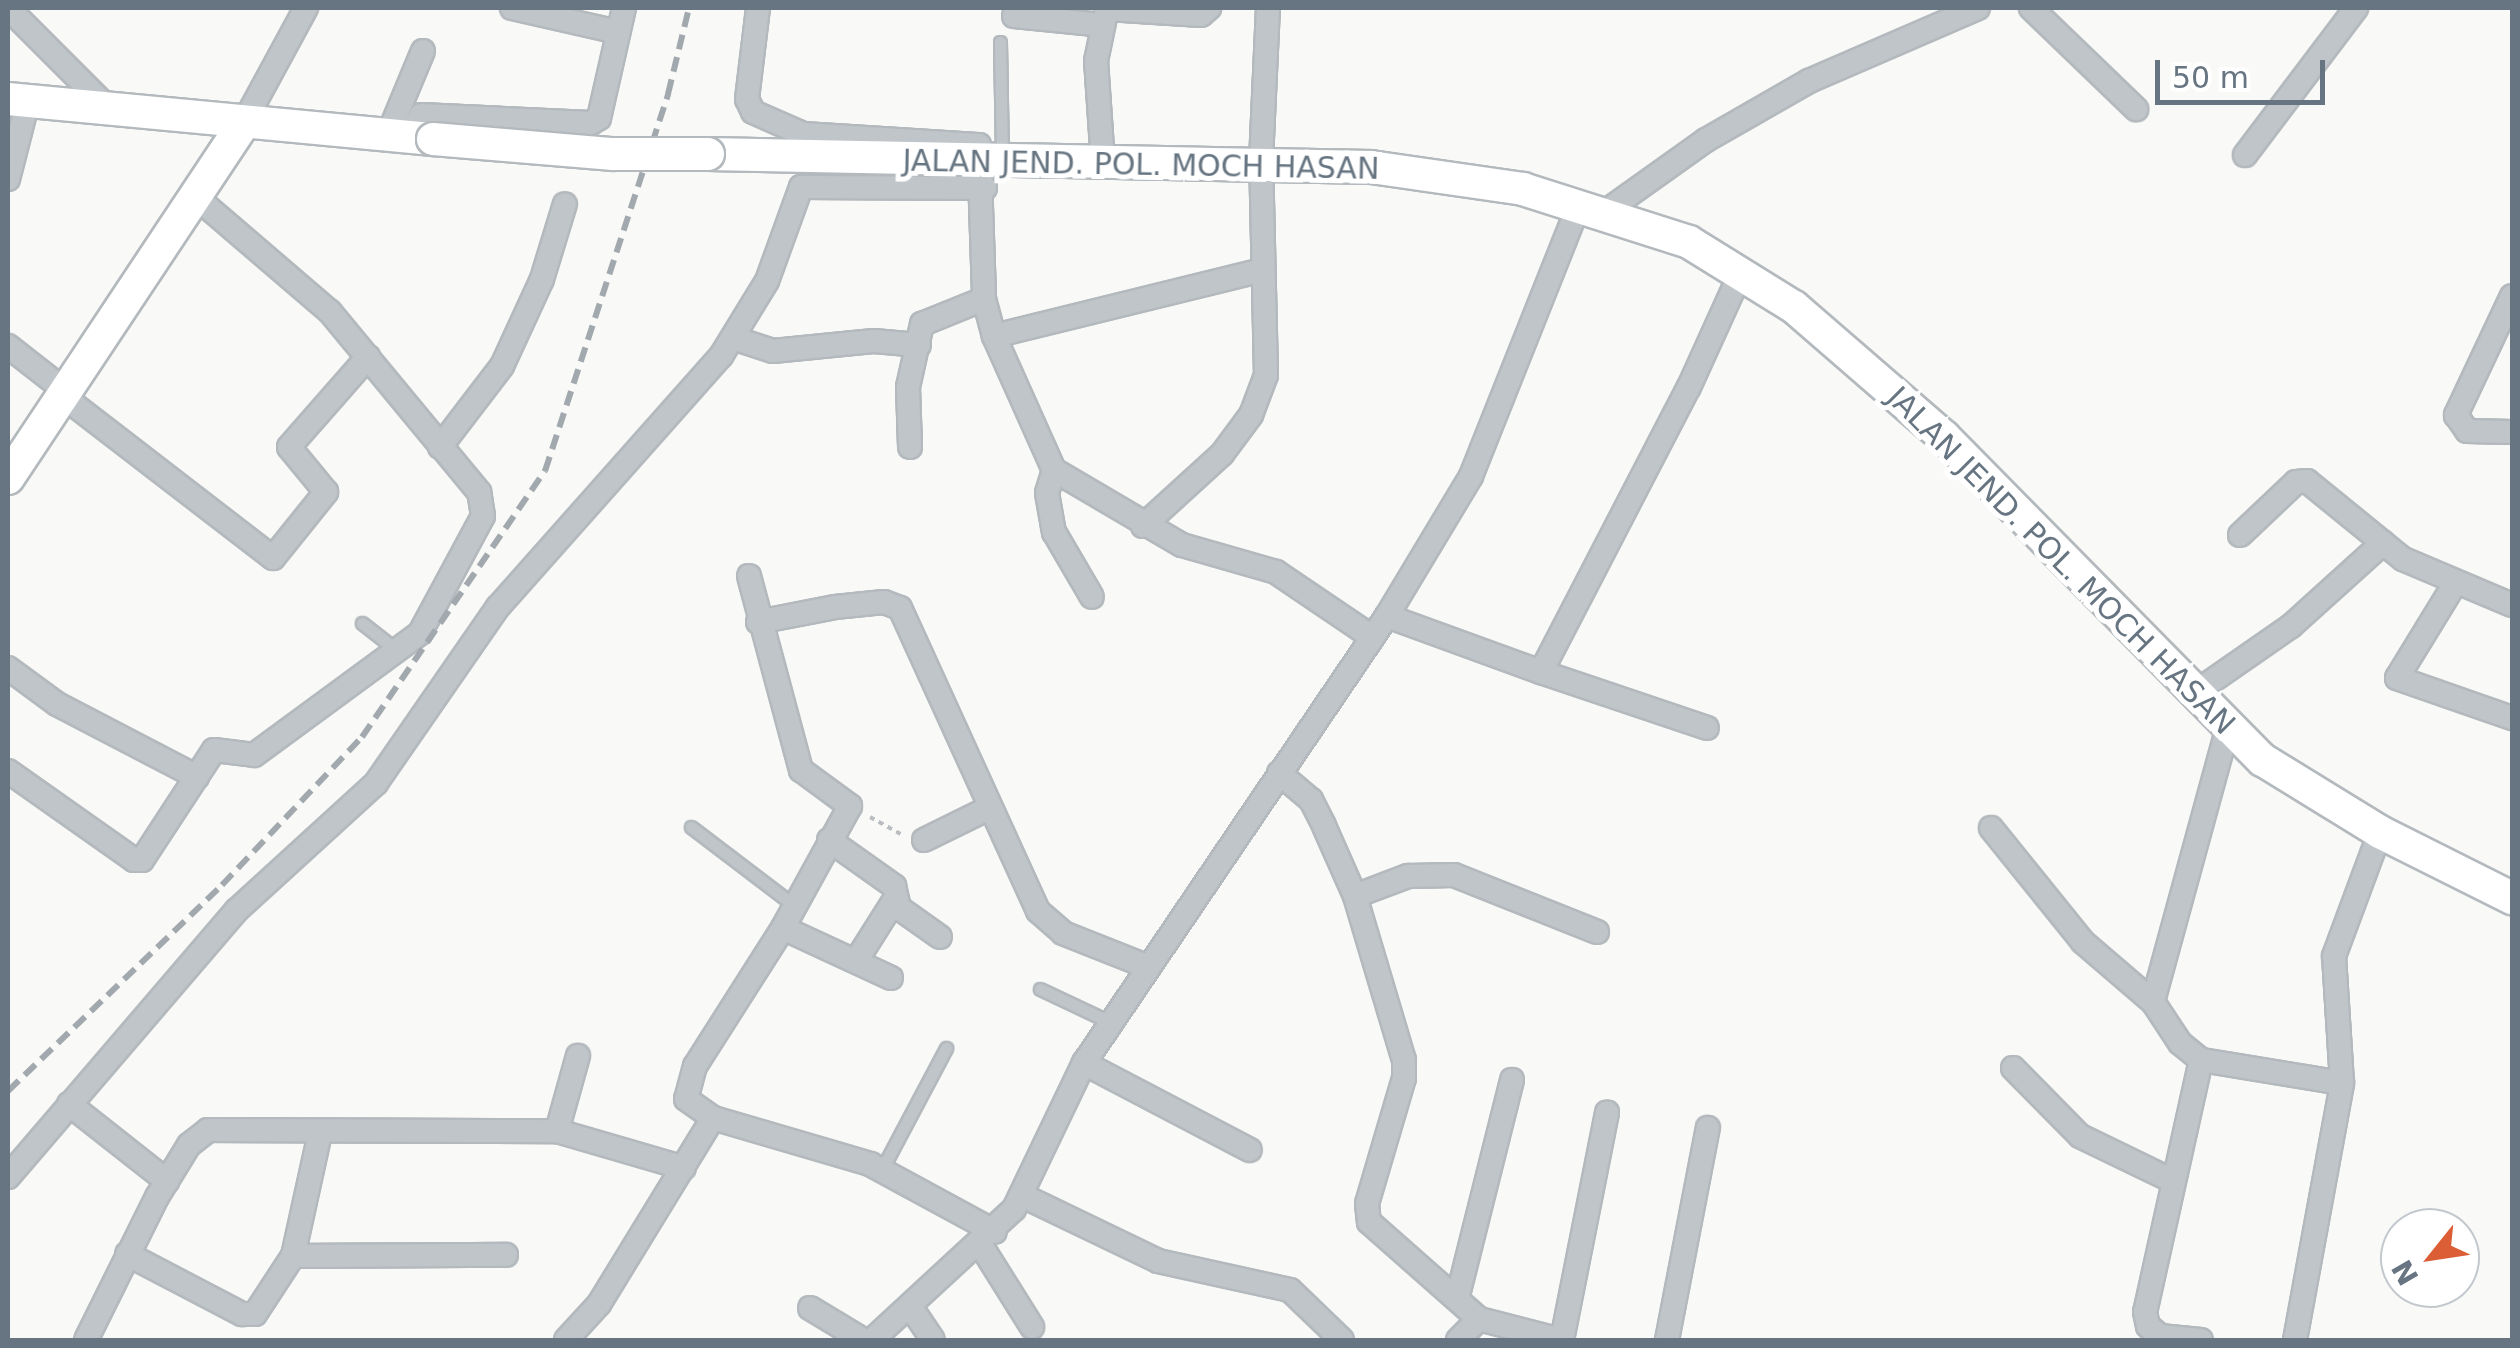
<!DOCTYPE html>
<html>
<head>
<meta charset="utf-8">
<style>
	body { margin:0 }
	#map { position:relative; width:2520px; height:1348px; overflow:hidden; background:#f9f9f7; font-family:"DejaVu Sans",sans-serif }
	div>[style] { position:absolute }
	.path>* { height:4px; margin-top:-2px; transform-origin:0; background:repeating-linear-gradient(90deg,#bbbec1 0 5px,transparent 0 10px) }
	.roads { filter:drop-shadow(2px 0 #b3b9bd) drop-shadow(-2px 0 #b3b9bd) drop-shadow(0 2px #b3b9bd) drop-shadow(0 -2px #b3b9bd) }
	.lane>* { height:11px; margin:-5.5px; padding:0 5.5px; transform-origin:5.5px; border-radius:5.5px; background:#c0c5c9 }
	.street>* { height:22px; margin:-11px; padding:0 11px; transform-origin:11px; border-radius:11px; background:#c0c5c9 }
	.secondary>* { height:32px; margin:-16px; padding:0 16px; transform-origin:16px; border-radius:16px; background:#fff }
	.rail>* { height:6px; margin-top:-3px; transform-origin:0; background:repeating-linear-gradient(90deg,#a2a9ae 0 15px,transparent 0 23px) }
	.bridges { filter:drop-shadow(2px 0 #b3b9bd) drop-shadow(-2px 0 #b3b9bd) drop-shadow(0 2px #b3b9bd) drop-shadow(0 -2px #b3b9bd) }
	.secondary-bridge>* { height:32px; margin:-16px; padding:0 16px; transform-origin:16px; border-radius:16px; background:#fff }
	span { translate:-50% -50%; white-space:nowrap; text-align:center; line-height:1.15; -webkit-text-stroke:10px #fff; paint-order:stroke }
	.street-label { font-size:30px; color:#667581 }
	.frame { position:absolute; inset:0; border:10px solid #667581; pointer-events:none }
	.north { position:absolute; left:2380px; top:1208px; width:100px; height:100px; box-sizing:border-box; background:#fff; border:2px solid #c2c8cd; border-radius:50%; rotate:240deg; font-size:28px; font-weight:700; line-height:40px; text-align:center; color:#667581 }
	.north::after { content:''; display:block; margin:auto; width:35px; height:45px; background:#db5e36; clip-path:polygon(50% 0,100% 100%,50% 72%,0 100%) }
	.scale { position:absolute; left:2155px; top:60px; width:170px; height:45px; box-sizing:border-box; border:5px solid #667581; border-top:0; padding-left:12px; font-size:30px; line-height:35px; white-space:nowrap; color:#667581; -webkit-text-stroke:8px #fff; paint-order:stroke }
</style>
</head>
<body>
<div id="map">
	<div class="path">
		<i style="left:870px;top:817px;width:35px;rotate:29deg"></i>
	</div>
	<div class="roads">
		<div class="lane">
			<i style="left:1000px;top:42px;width:112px;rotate:89deg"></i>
			<i style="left:362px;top:623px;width:47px;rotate:38.1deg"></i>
			<i style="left:691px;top:827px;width:131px;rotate:37.2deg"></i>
			<i style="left:1040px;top:989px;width:80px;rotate:25.3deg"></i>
			<i style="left:882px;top:1169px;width:137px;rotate:-62.1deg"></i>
		</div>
		<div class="street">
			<i style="left:8px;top:8px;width:141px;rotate:45deg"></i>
			<i style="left:512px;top:8px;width:109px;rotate:12.8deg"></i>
			<i style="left:758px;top:8px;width:92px;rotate:96.9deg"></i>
			<i style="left:747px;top:99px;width:14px;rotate:65deg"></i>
			<i style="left:753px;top:112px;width:55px;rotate:23.7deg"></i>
			<i style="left:803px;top:134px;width:176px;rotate:3.6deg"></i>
			<i style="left:979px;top:145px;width:154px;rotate:88.1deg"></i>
			<i style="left:984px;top:299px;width:38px;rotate:75deg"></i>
			<i style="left:994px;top:336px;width:147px;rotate:65.9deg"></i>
			<i style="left:1054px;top:470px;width:148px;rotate:30.4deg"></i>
			<i style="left:1182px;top:545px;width:98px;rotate:16deg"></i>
			<i style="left:1276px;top:572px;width:116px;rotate:34.1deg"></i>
			<i style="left:2031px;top:8px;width:146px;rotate:43.9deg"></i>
			<i style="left:1107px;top:9px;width:94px;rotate:3.7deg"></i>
			<i style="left:1201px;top:15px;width:11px;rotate:-41deg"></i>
			<i style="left:1014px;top:16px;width:88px;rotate:5.8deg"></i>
			<i style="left:243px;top:124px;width:132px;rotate:-61.5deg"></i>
			<i style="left:388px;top:135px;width:91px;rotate:-67.4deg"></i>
			<i style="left:409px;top:137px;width:25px;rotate:-61deg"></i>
			<i style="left:421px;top:115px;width:170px;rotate:2.7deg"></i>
			<i style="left:591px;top:123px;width:9px;rotate:-32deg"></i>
			<i style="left:599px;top:118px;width:113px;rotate:-77.2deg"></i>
			<i style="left:2245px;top:155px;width:184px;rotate:-52.9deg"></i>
			<i style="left:1103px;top:163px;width:102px;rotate:-93.9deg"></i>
			<i style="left:1096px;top:61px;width:54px;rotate:-78.3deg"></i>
			<i style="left:8px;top:179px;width:81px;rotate:-75.6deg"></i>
			<i style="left:1605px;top:212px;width:124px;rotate:-35.5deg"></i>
			<i style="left:1706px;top:140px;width:119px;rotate:-29.8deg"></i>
			<i style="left:1809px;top:81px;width:184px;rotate:-23.4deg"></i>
			<i style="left:2512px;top:296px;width:132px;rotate:115.2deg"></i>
			<i style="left:2456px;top:415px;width:19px;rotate:55deg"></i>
			<i style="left:2467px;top:431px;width:45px;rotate:1.3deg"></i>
			<i style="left:994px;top:336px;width:276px;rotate:-13.8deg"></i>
			<i style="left:733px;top:338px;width:42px;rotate:18deg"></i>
			<i style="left:773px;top:351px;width:101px;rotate:-5.7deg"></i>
			<i style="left:874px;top:341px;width:45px;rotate:5.1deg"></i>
			<i style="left:8px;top:346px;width:70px;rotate:38deg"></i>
			<i style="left:60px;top:394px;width:269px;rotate:37.6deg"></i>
			<i style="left:273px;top:558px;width:85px;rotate:-51.2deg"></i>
			<i style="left:326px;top:492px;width:58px;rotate:-129.4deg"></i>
			<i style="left:289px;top:447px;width:120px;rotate:-48.7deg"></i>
			<i style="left:440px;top:447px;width:102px;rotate:-52.6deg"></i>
			<i style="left:502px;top:366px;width:96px;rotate:-65.3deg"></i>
			<i style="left:542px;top:279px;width:78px;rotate:-73deg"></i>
			<i style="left:910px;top:447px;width:60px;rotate:-91.9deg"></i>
			<i style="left:908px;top:387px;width:65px;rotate:-77.5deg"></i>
			<i style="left:922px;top:324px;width:67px;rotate:-22deg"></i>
			<i style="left:1054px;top:470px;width:24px;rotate:107deg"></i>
			<i style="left:1047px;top:493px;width:40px;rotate:80deg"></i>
			<i style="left:1054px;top:532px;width:75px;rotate:59.7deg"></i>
			<i style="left:1143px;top:526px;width:107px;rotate:-42.3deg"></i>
			<i style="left:1222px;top:454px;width:49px;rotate:-53.4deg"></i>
			<i style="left:1251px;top:415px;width:43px;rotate:-69.4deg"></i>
			<i style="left:1266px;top:375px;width:214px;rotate:-91.3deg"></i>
			<i style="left:1261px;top:161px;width:153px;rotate:-87.4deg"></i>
			<i style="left:2240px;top:535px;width:77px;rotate:-43.4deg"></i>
			<i style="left:2296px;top:482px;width:11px;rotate:-5deg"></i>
			<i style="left:2307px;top:481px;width:124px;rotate:39.1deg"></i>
			<i style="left:2403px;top:559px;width:118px;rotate:22.9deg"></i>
			<i style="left:749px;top:576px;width:201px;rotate:75deg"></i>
			<i style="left:801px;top:770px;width:61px;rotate:36.3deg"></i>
			<i style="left:850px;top:806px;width:139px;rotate:118.8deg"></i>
			<i style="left:783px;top:928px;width:164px;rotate:122.5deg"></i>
			<i style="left:695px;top:1066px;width:34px;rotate:105deg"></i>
			<i style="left:686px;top:1099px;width:33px;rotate:35deg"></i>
			<i style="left:713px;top:1118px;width:164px;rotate:16.3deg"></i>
			<i style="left:870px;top:1164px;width:142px;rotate:28.5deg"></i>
			<i style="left:2454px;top:585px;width:109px;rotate:121.5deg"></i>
			<i style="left:2397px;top:678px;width:122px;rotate:19.2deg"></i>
			<i style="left:1387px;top:616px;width:164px;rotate:20deg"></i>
			<i style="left:1541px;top:672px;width:321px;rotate:-62.6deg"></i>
			<i style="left:1689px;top:387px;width:128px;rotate:-65.6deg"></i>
			<i style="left:758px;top:622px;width:78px;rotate:-11deg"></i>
			<i style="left:835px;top:607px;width:49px;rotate:-5.8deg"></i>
			<i style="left:884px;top:602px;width:17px;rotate:21deg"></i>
			<i style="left:900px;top:608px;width:333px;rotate:65.5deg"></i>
			<i style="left:1038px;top:911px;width:33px;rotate:41deg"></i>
			<i style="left:1063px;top:933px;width:92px;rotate:21.6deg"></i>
			<i style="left:8px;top:668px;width:61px;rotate:36.3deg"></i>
			<i style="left:57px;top:704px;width:158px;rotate:27.5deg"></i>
			<i style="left:1541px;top:672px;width:175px;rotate:18.6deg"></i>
			<i style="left:2196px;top:692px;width:116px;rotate:-34.8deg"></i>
			<i style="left:2291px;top:626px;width:124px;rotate:-42.1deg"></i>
			<i style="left:2228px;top:727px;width:285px;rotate:105.3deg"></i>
			<i style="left:2153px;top:1002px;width:49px;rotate:56.6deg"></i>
			<i style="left:2180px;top:1043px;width:27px;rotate:39deg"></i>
			<i style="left:2201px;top:1060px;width:143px;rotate:9.3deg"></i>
			<i style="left:8px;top:771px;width:154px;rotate:35.2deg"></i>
			<i style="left:134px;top:860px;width:8px"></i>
			<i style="left:142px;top:860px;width:131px;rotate:-56.8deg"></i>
			<i style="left:214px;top:750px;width:40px;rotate:7.1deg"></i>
			<i style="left:254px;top:755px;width:206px;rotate:-36.3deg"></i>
			<i style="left:420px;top:633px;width:133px;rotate:-61.7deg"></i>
			<i style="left:483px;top:516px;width:24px;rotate:-99deg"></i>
			<i style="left:479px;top:492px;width:234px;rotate:-129.6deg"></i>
			<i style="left:330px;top:312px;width:175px;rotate:-139.4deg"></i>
			<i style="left:1279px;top:773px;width:42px;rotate:40.2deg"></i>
			<i style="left:1311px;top:800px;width:29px;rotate:63deg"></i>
			<i style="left:1324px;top:826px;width:77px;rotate:66.1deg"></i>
			<i style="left:1355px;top:896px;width:171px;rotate:73.4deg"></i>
			<i style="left:1404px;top:1060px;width:18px;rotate:90deg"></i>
			<i style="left:1404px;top:1078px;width:131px;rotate:106.4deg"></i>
			<i style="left:1367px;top:1204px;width:18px;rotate:84deg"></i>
			<i style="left:1369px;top:1222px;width:147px;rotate:41.4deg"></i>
			<i style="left:1479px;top:1319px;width:85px;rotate:14.4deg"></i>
			<i style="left:1991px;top:828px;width:146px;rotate:51.1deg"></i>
			<i style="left:2083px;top:942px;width:92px;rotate:40.6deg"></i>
			<i style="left:829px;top:840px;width:80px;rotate:35.3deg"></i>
			<i style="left:894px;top:886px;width:23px;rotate:77deg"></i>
			<i style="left:899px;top:908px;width:50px;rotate:35.3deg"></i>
			<i style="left:924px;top:840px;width:70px;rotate:-26.2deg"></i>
			<i style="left:1355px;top:896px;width:57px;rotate:-20.7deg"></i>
			<i style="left:1408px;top:876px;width:46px;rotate:-1.2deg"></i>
			<i style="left:1454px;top:875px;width:154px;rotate:21.7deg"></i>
			<i style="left:783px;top:928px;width:119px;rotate:24.8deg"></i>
			<i style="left:856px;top:961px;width:71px;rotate:-57.7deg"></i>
			<i style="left:2201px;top:1060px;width:258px;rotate:102.5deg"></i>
			<i style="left:2145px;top:1312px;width:14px;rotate:78deg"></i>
			<i style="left:2148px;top:1326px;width:16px;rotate:40deg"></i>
			<i style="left:2160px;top:1336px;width:41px;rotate:5.6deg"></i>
			<i style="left:1084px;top:1063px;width:187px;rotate:27.7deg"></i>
			<i style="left:2013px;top:1068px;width:95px;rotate:45.4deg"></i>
			<i style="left:2080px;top:1136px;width:103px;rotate:25.8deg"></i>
			<i style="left:69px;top:1104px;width:125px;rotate:38.2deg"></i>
			<i style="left:557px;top:1131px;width:78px;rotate:-74.4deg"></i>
			<i style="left:8px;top:1177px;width:352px;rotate:-49.4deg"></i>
			<i style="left:237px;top:910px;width:188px;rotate:-42.4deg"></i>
			<i style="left:376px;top:783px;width:214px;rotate:-55.3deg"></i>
			<i style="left:498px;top:607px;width:336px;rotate:-48.4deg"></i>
			<i style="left:721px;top:356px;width:88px;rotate:-58.5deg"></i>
			<i style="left:767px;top:281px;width:100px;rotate:-70.1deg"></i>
			<i style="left:801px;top:187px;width:184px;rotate:0.3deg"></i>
			<i style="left:1021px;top:1195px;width:152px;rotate:25.7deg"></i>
			<i style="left:1158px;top:1261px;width:135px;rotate:12.4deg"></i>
			<i style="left:1290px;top:1290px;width:72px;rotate:43.9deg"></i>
			<i style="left:980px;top:1244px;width:98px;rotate:57.9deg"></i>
			<i style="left:127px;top:1254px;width:130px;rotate:27.6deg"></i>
			<i style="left:242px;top:1314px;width:13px"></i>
			<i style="left:255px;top:1314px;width:69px;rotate:-56.8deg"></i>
			<i style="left:293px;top:1256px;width:126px;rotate:-77.6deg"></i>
			<i style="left:293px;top:1256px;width:213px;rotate:-0.3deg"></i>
			<i style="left:1457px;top:1299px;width:226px;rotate:-75.9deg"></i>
			<i style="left:810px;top:1308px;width:62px;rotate:31.1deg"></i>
			<i style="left:912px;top:1309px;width:37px;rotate:56deg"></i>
			<i style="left:86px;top:1340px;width:160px;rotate:-63.6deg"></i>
			<i style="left:157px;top:1197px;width:61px;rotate:-58.4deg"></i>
			<i style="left:189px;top:1145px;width:24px;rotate:-38deg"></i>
			<i style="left:208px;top:1130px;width:349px;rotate:0.2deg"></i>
			<i style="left:557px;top:1131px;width:132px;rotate:16.2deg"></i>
			<i style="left:566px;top:1340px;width:49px;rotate:-47.5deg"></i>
			<i style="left:599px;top:1304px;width:218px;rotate:-58.5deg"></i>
			<i style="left:872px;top:1340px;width:193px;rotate:-42.7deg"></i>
			<i style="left:1014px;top:1209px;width:162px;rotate:-64.4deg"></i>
			<i style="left:1084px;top:1063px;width:540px;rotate:-55.87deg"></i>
			<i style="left:1387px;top:616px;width:163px;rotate:-59deg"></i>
			<i style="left:1471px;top:476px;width:292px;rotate:-68.3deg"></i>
			<i style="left:1458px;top:1340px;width:30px;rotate:-45deg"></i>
			<i style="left:1562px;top:1340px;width:232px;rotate:-78.8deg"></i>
			<i style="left:1667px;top:1340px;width:216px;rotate:-79.1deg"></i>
			<i style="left:2295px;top:1340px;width:261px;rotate:-79.6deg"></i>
			<i style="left:2342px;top:1083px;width:127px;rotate:-93.6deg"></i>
			<i style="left:2334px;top:956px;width:132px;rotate:-69.6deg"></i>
		</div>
		<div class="secondary">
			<i style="left:8px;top:99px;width:427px;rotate:5.4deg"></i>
			<i style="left:708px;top:154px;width:663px;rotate:1.12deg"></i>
			<i style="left:1371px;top:167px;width:154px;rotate:8.2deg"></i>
			<i style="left:1523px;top:189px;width:174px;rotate:17.7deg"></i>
			<i style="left:1689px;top:242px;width:123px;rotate:31.8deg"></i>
			<i style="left:1794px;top:307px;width:198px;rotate:40.9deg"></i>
			<i style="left:1944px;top:437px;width:454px;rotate:45.4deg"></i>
			<i style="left:2263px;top:760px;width:137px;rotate:31.6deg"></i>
			<i style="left:2380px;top:832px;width:148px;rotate:26.6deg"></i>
			<i style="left:8px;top:478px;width:425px;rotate:-56.4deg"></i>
		</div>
	</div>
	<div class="rail">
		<i style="left:8px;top:1091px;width:297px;rotate:-43.9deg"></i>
		<i style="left:222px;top:885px;width:204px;rotate:-46.6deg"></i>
		<i style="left:362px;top:737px;width:323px;rotate:-55.5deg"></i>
		<i style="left:545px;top:471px;width:397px;rotate:-71.9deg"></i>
		<i style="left:668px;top:94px;width:89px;rotate:-76.3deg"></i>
	</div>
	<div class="bridges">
		<div class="secondary-bridge">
			<i style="left:433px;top:139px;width:181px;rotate:4.8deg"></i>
			<i style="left:613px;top:154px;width:95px"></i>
		</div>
	</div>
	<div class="street-label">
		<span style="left:1141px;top:165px;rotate:1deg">JALAN JEND. POL. MOCH HASAN</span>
		<span style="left:2061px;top:561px;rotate:45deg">JALAN JEND. POL. MOCH HASAN</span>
	</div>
	<div class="frame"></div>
	<div class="north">N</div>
	<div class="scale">50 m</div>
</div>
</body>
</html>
